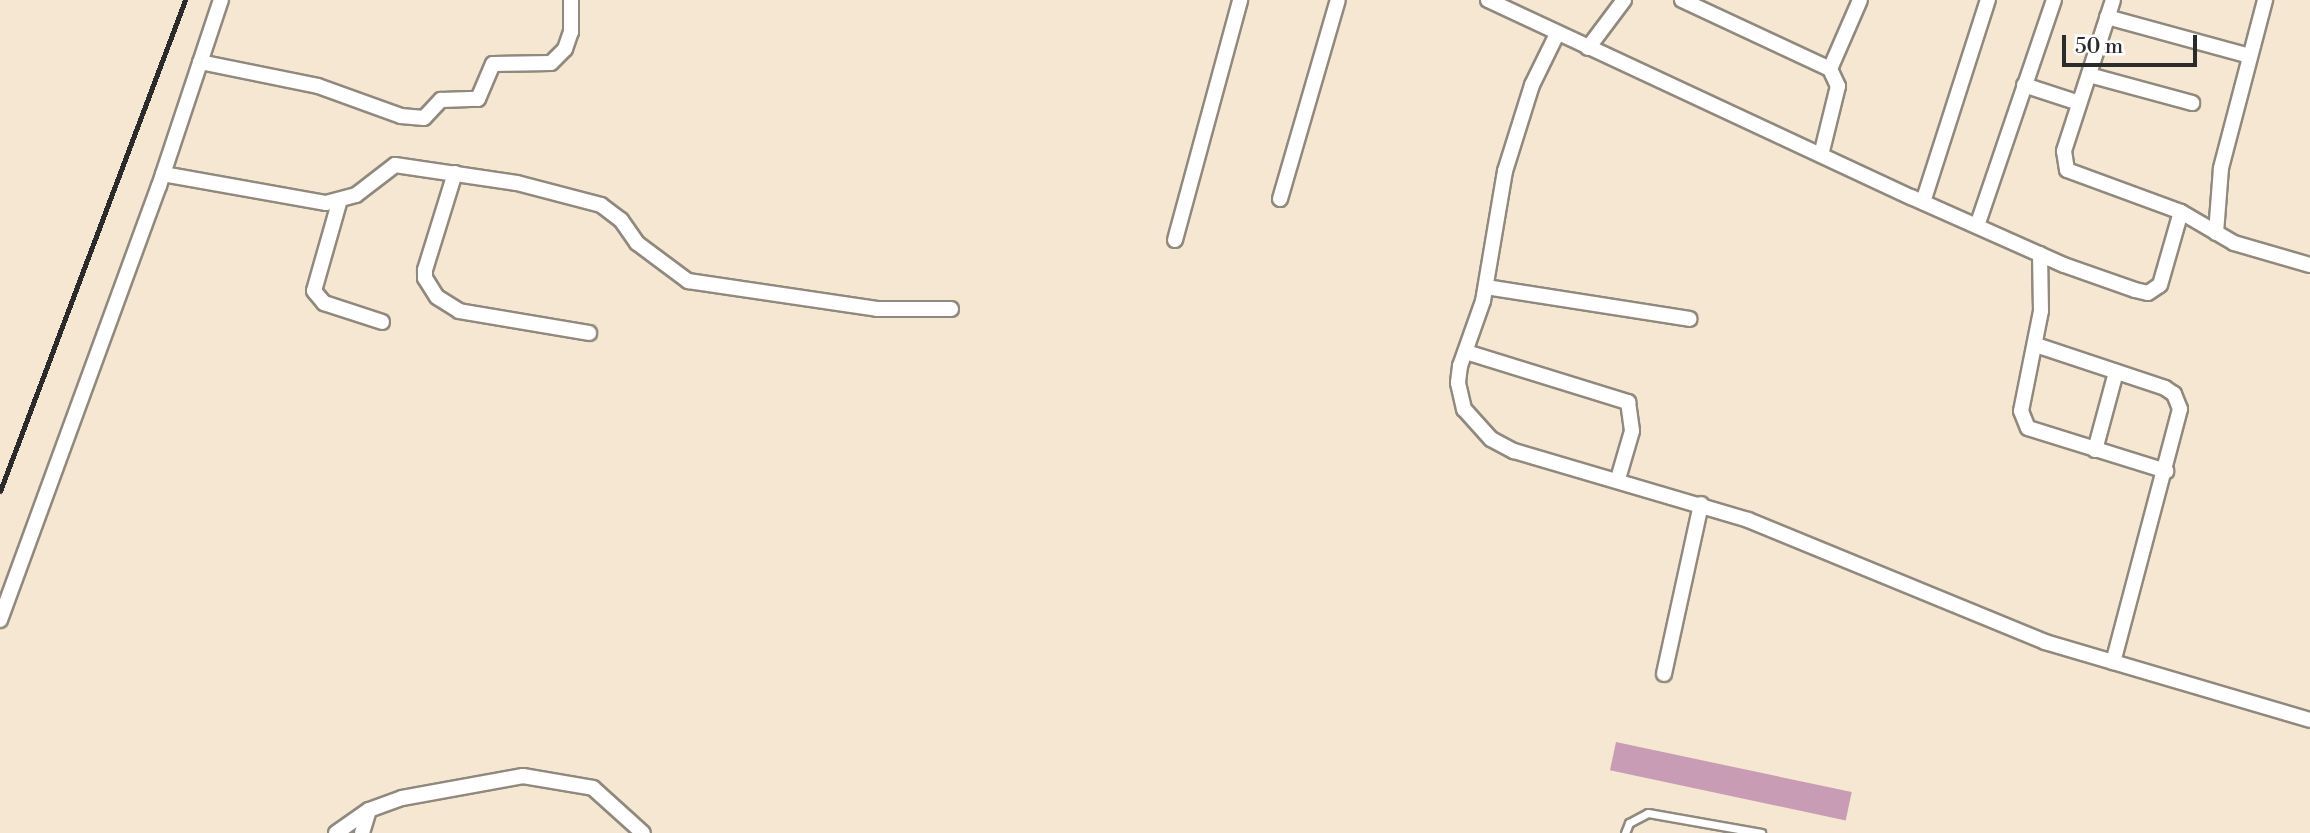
<!DOCTYPE html>
<html>
<head>
<meta charset="utf-8">
<style>
	body { margin:0 }
	#map { position:relative; width:2310px; height:833px; overflow:hidden; background:#f6e7d2; font-family:"Libre Bodoni",serif }
	div>[style] { position:absolute }
	.building>* { inset:0; background:#c99cb5; transform-origin:0 0 }
	.roads { filter:drop-shadow(2px 0 #90897e) drop-shadow(-2px 0 #90897e) drop-shadow(0 2px #90897e) drop-shadow(0 -2px #90897e) }
	.service>* { height:7px; margin:-3.5px; padding:0 3.5px; transform-origin:3.5px; border-radius:3.5px; background:#fff }
	.minor>* { height:14px; margin:-7px; padding:0 7px; transform-origin:7px; border-radius:7px; background:#fff }
	.rail>* { height:5px; margin:-2.5px; padding:0 2.5px; transform-origin:2.5px; border-radius:2.5px; background:#2b2b2b }
	span { translate:-50% -50%; white-space:nowrap; text-align:center; line-height:1.15; -webkit-text-stroke:5px #fff; paint-order:stroke }
	.scale { position:absolute; left:2062px; top:35px; width:135px; height:32px; box-sizing:border-box; border:4px solid #2b2b2b; border-top:0; padding-left:9px; font-size:21px; line-height:24px; white-space:nowrap; color:#2b2b2b; -webkit-text-stroke:5px #fff; paint-order:stroke }
</style>
</head>
<body>
<div id="map">
	<div class="building">
		<i style="left:1616px;top:742px;width:241px;height:29px;rotate:12deg"></i>
	</div>
	<div class="roads">
		<div class="service">
			<i style="left:1625px;top:833px;width:11px;rotate:-68deg"></i>
			<i style="left:1629px;top:823px;width:21px;rotate:-28deg"></i>
			<i style="left:1648px;top:813px;width:115px;rotate:10deg"></i>
		</div>
		<div class="minor">
			<i style="left:1488px;top:0;width:467px;rotate:25deg"></i>
			<i style="left:1911px;top:197px;width:167px;rotate:24deg"></i>
			<i style="left:2064px;top:265px;width:75px;rotate:19.4deg"></i>
			<i style="left:2135px;top:290px;width:13px;rotate:13deg"></i>
			<i style="left:2148px;top:293px;width:14px;rotate:-34deg"></i>
			<i style="left:2160px;top:285px;width:76px;rotate:-74deg"></i>
			<i style="left:1682px;top:0;width:163px;rotate:25deg"></i>
			<i style="left:1830px;top:69px;width:19px;rotate:65deg"></i>
			<i style="left:1838px;top:86px;width:71px;rotate:103.8deg"></i>
			<i style="left:2113px;top:0;width:159px;rotate:108deg"></i>
			<i style="left:2064px;top:151px;width:19px;rotate:81deg"></i>
			<i style="left:2067px;top:170px;width:121px;rotate:20.2deg"></i>
			<i style="left:2181px;top:212px;width:61px;rotate:30.3deg"></i>
			<i style="left:2234px;top:243px;width:79px;rotate:16.1deg"></i>
			<i style="left:2107px;top:17px;width:148px;rotate:15.3deg"></i>
			<i style="left:1557px;top:34px;width:57px;rotate:116.1deg"></i>
			<i style="left:1532px;top:85px;width:90px;rotate:107.4deg"></i>
			<i style="left:1505px;top:171px;width:132px;rotate:99.6deg"></i>
			<i style="left:1483px;top:301px;width:69px;rotate:109.5deg"></i>
			<i style="left:1460px;top:366px;width:17px;rotate:97deg"></i>
			<i style="left:1458px;top:383px;width:27px;rotate:77deg"></i>
			<i style="left:1464px;top:409px;width:40px;rotate:48deg"></i>
			<i style="left:1491px;top:439px;width:26px;rotate:28deg"></i>
			<i style="left:1514px;top:451px;width:244px;rotate:16.4deg"></i>
			<i style="left:1748px;top:520px;width:321px;rotate:22.3deg"></i>
			<i style="left:2045px;top:642px;width:276px;rotate:16.4deg"></i>
			<i style="left:1588px;top:48px;width:60px;rotate:-53.1deg"></i>
			<i style="left:200px;top:62px;width:120px;rotate:11.5deg"></i>
			<i style="left:318px;top:86px;width:88px;rotate:19.9deg"></i>
			<i style="left:401px;top:116px;width:23px;rotate:5deg"></i>
			<i style="left:424px;top:118px;width:25px;rotate:-47deg"></i>
			<i style="left:441px;top:100px;width:37px;rotate:-2deg"></i>
			<i style="left:478px;top:99px;width:38px;rotate:-67deg"></i>
			<i style="left:493px;top:64px;width:58px;rotate:-1deg"></i>
			<i style="left:551px;top:63px;width:20px;rotate:-45deg"></i>
			<i style="left:565px;top:49px;width:18px;rotate:-71deg"></i>
			<i style="left:571px;top:32px;width:32px;rotate:-90deg"></i>
			<i style="left:1830px;top:69px;width:75px;rotate:-66.5deg"></i>
			<i style="left:2089px;top:75px;width:107px;rotate:15.2deg"></i>
			<i style="left:2024px;top:85px;width:58px;rotate:18.1deg"></i>
			<i style="left:455px;top:173px;width:102px;rotate:107.2deg"></i>
			<i style="left:425px;top:270px;width:8px;rotate:90deg"></i>
			<i style="left:425px;top:278px;width:22px;rotate:58deg"></i>
			<i style="left:437px;top:297px;width:26px;rotate:32deg"></i>
			<i style="left:459px;top:311px;width:132px;rotate:9.6deg"></i>
			<i style="left:163px;top:174px;width:166px;rotate:10.1deg"></i>
			<i style="left:326px;top:203px;width:31px;rotate:-15deg"></i>
			<i style="left:356px;top:195px;width:49px;rotate:-37.6deg"></i>
			<i style="left:395px;top:165px;width:123px;rotate:8.4deg"></i>
			<i style="left:517px;top:183px;width:87px;rotate:14.7deg"></i>
			<i style="left:601px;top:205px;width:25px;rotate:37deg"></i>
			<i style="left:621px;top:220px;width:28px;rotate:55deg"></i>
			<i style="left:637px;top:243px;width:64px;rotate:36.7deg"></i>
			<i style="left:688px;top:281px;width:191px;rotate:8.4deg"></i>
			<i style="left:877px;top:309px;width:74px"></i>
			<i style="left:1280px;top:199px;width:207px;rotate:-73.8deg"></i>
			<i style="left:1923px;top:202px;width:212px;rotate:-72.2deg"></i>
			<i style="left:339px;top:203px;width:91px;rotate:105.9deg"></i>
			<i style="left:314px;top:291px;width:16px;rotate:50deg"></i>
			<i style="left:324px;top:303px;width:61px;rotate:18.1deg"></i>
			<i style="left:1977px;top:226px;width:239px;rotate:-71.2deg"></i>
			<i style="left:2216px;top:233px;width:65px;rotate:-85.6deg"></i>
			<i style="left:2221px;top:168px;width:174px;rotate:-75.3deg"></i>
			<i style="left:1175px;top:240px;width:249px;rotate:-74.8deg"></i>
			<i style="left:2040px;top:254px;width:57px;rotate:89deg"></i>
			<i style="left:2041px;top:311px;width:102px;rotate:101.3deg"></i>
			<i style="left:2021px;top:411px;width:18px;rotate:68deg"></i>
			<i style="left:2028px;top:428px;width:145px;rotate:17.3deg"></i>
			<i style="left:1486px;top:287px;width:206px;rotate:8.9deg"></i>
			<i style="left:2036px;top:345px;width:136px;rotate:18.4deg"></i>
			<i style="left:2165px;top:388px;width:11px;rotate:34deg"></i>
			<i style="left:2174px;top:394px;width:16px;rotate:68deg"></i>
			<i style="left:2180px;top:409px;width:262px;rotate:104.8deg"></i>
			<i style="left:1466px;top:352px;width:170px;rotate:17.2deg"></i>
			<i style="left:1628px;top:402px;width:29px;rotate:82deg"></i>
			<i style="left:1632px;top:431px;width:50px;rotate:106.3deg"></i>
			<i style="left:2095px;top:450px;width:81px;rotate:-74.9deg"></i>
			<i style="left:0;top:620px;width:462px;rotate:-69.9deg"></i>
			<i style="left:159px;top:186px;width:196px;rotate:-71.6deg"></i>
			<i style="left:1664px;top:674px;width:174px;rotate:-77.7deg"></i>
			<i style="left:336px;top:833px;width:40px;rotate:-34.9deg"></i>
			<i style="left:369px;top:810px;width:35px;rotate:-20deg"></i>
			<i style="left:402px;top:798px;width:123px;rotate:-10.3deg"></i>
			<i style="left:523px;top:776px;width:71px;rotate:9.7deg"></i>
			<i style="left:593px;top:788px;width:67px;rotate:42deg"></i>
			<i style="left:362px;top:833px;width:24px;rotate:-73deg"></i>
		</div>
	</div>
	<div class="rail">
		<i style="left:0;top:491px;width:525px;rotate:-69.35deg"></i>
	</div>
	<div class="scale">50 m</div>
</div>
</body>
</html>
